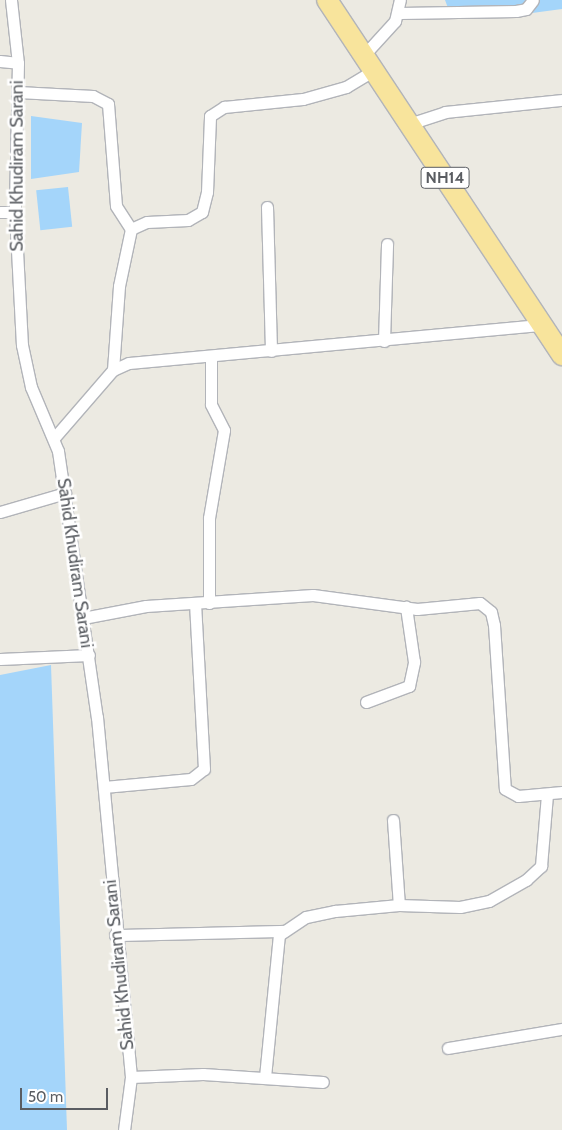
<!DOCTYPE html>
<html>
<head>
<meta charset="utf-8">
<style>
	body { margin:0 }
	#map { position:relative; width:562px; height:1130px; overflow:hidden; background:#eceae2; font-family:Cabin,sans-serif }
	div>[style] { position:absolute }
	.water>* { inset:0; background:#a4d5fa; transform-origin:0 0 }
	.roads { filter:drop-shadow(1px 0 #b2b4b9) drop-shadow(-1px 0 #b2b4b9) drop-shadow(0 1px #b2b4b9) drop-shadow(0 -1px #b2b4b9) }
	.minor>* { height:11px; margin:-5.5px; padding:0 5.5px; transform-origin:5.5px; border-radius:5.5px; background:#fff }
	.trunk>* { height:20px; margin:-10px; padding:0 10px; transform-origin:10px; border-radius:10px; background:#f8e49c }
	span { translate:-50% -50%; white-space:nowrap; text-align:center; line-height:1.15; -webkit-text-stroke:5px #fff; paint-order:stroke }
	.shield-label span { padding:1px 4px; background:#fff; border:1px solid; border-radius:4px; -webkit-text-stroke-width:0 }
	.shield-label { font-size:16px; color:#5a5d62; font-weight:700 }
	.street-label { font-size:18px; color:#5a5d62 }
	.scale { position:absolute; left:20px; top:1088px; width:88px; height:22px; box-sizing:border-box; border:2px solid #5a5d62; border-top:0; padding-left:6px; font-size:15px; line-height:18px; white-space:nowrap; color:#5a5d62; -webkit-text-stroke:4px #fff; paint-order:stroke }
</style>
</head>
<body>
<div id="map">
	<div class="water">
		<i style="clip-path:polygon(445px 0,562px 0,562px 9px,517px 15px,451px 16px)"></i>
		<i style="clip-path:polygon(31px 116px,82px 123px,79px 172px,31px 179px)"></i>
		<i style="left:68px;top:187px;width:40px;height:32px;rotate:84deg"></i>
		<i style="clip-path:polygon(51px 665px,67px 1130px,0 1130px,0 675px)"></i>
	</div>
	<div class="roads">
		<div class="minor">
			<i style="left:11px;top:0;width:63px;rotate:83.7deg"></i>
			<i style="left:18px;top:63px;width:149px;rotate:91.2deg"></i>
			<i style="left:15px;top:212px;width:133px;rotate:87deg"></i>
			<i style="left:22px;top:345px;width:43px;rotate:77.9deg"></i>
			<i style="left:31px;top:387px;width:69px;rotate:67.1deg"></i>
			<i style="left:58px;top:451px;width:269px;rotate:81.7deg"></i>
			<i style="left:97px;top:717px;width:362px;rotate:84.6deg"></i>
			<i style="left:131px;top:1077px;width:53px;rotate:97.5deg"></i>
			<i style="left:400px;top:13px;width:116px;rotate:-1deg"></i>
			<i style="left:516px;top:11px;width:10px;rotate:-11deg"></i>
			<i style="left:526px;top:9px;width:11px;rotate:-52deg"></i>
			<i style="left:364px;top:55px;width:46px;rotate:-47.6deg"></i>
			<i style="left:395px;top:21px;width:22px;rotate:-77deg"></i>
			<i style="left:0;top:61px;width:18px;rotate:6deg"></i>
			<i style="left:18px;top:92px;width:75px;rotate:3.1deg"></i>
			<i style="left:93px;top:96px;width:17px;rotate:28deg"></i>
			<i style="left:108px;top:104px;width:102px;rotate:85.5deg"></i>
			<i style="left:116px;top:206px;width:27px;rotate:57deg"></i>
			<i style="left:409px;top:124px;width:38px;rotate:-18deg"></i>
			<i style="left:445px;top:112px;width:118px;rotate:-5.9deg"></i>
			<i style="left:267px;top:207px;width:144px;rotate:88.4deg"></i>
			<i style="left:0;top:212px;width:15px"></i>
			<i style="left:384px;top:341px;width:97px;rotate:-88.2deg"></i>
			<i style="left:113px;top:370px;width:84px;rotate:-85.9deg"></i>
			<i style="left:119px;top:286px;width:58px;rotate:-78.1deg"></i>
			<i style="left:131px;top:229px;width:17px;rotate:-24deg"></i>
			<i style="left:147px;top:222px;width:41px;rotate:-2.8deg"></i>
			<i style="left:188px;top:220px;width:16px;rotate:-30deg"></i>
			<i style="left:202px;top:212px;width:21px;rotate:-76deg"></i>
			<i style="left:207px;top:192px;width:76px;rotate:-87.7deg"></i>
			<i style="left:210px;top:116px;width:17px;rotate:-33deg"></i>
			<i style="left:224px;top:107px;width:79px;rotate:-5.8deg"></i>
			<i style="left:303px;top:99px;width:45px;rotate:-15.6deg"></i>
			<i style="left:346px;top:87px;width:33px;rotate:-31deg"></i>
			<i style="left:54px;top:438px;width:90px;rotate:-49.1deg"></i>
			<i style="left:113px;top:370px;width:17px;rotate:-24deg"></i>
			<i style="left:129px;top:363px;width:415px;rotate:-5.3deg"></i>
			<i style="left:0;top:512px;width:68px;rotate:-16.3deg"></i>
			<i style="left:209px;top:603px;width:85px;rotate:-90deg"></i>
			<i style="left:209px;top:518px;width:89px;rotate:-80.3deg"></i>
			<i style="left:224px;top:430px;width:29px;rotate:-117deg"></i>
			<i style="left:211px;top:404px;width:47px;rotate:-90deg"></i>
			<i style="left:83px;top:618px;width:64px;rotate:-10.8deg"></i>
			<i style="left:146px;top:606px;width:167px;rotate:-3.8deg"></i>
			<i style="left:313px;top:595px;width:105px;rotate:7.7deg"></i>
			<i style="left:417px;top:609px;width:63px;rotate:-5.4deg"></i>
			<i style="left:480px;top:603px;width:14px;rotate:39deg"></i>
			<i style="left:491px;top:612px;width:13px;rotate:77deg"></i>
			<i style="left:494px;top:625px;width:164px;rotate:86.2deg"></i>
			<i style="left:505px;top:789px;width:15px;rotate:28deg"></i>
			<i style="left:518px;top:796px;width:44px;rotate:-5.2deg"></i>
			<i style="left:0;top:659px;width:89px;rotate:-2.6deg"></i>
			<i style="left:366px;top:702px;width:46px;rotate:-20.4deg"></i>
			<i style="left:409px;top:686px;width:25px;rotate:-78deg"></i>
			<i style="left:414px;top:662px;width:56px;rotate:-98.3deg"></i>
			<i style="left:104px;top:787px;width:87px;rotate:-5.3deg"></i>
			<i style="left:191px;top:779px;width:16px;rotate:-38deg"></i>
			<i style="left:204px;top:769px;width:166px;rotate:-93.1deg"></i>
			<i style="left:393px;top:820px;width:85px;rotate:86deg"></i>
			<i style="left:115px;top:935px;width:169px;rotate:-1.4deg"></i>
			<i style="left:448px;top:1048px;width:116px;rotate:-9.5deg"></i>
			<i style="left:131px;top:1077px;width:72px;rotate:-2.4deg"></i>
			<i style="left:203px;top:1074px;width:120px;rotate:3.8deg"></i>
			<i style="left:265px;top:1077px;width:143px;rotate:-84.4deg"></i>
			<i style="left:279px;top:935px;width:32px;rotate:-34deg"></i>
			<i style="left:306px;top:917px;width:30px;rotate:-12deg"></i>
			<i style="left:335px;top:911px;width:64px;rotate:-5.4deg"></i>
			<i style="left:399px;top:905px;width:61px;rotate:1.9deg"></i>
			<i style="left:460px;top:907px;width:30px;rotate:-12deg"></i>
			<i style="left:489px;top:901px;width:43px;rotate:-29.6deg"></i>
			<i style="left:526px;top:880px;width:21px;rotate:-43deg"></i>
			<i style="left:541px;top:866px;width:72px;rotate:-85.2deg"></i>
		</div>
		<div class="trunk">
			<i style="left:327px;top:0;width:426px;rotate:56.5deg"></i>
		</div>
	</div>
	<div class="shield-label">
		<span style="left:445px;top:178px">NH14</span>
	</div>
	<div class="street-label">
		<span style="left:17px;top:166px;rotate:-90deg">Sahid Khudiram Sarani</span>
		<span style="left:75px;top:563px;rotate:82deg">Sahid Khudiram Sarani</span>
		<span style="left:119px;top:965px;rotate:-96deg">Sahid Khudiram Sarani</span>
	</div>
	<div class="scale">50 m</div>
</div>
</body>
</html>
